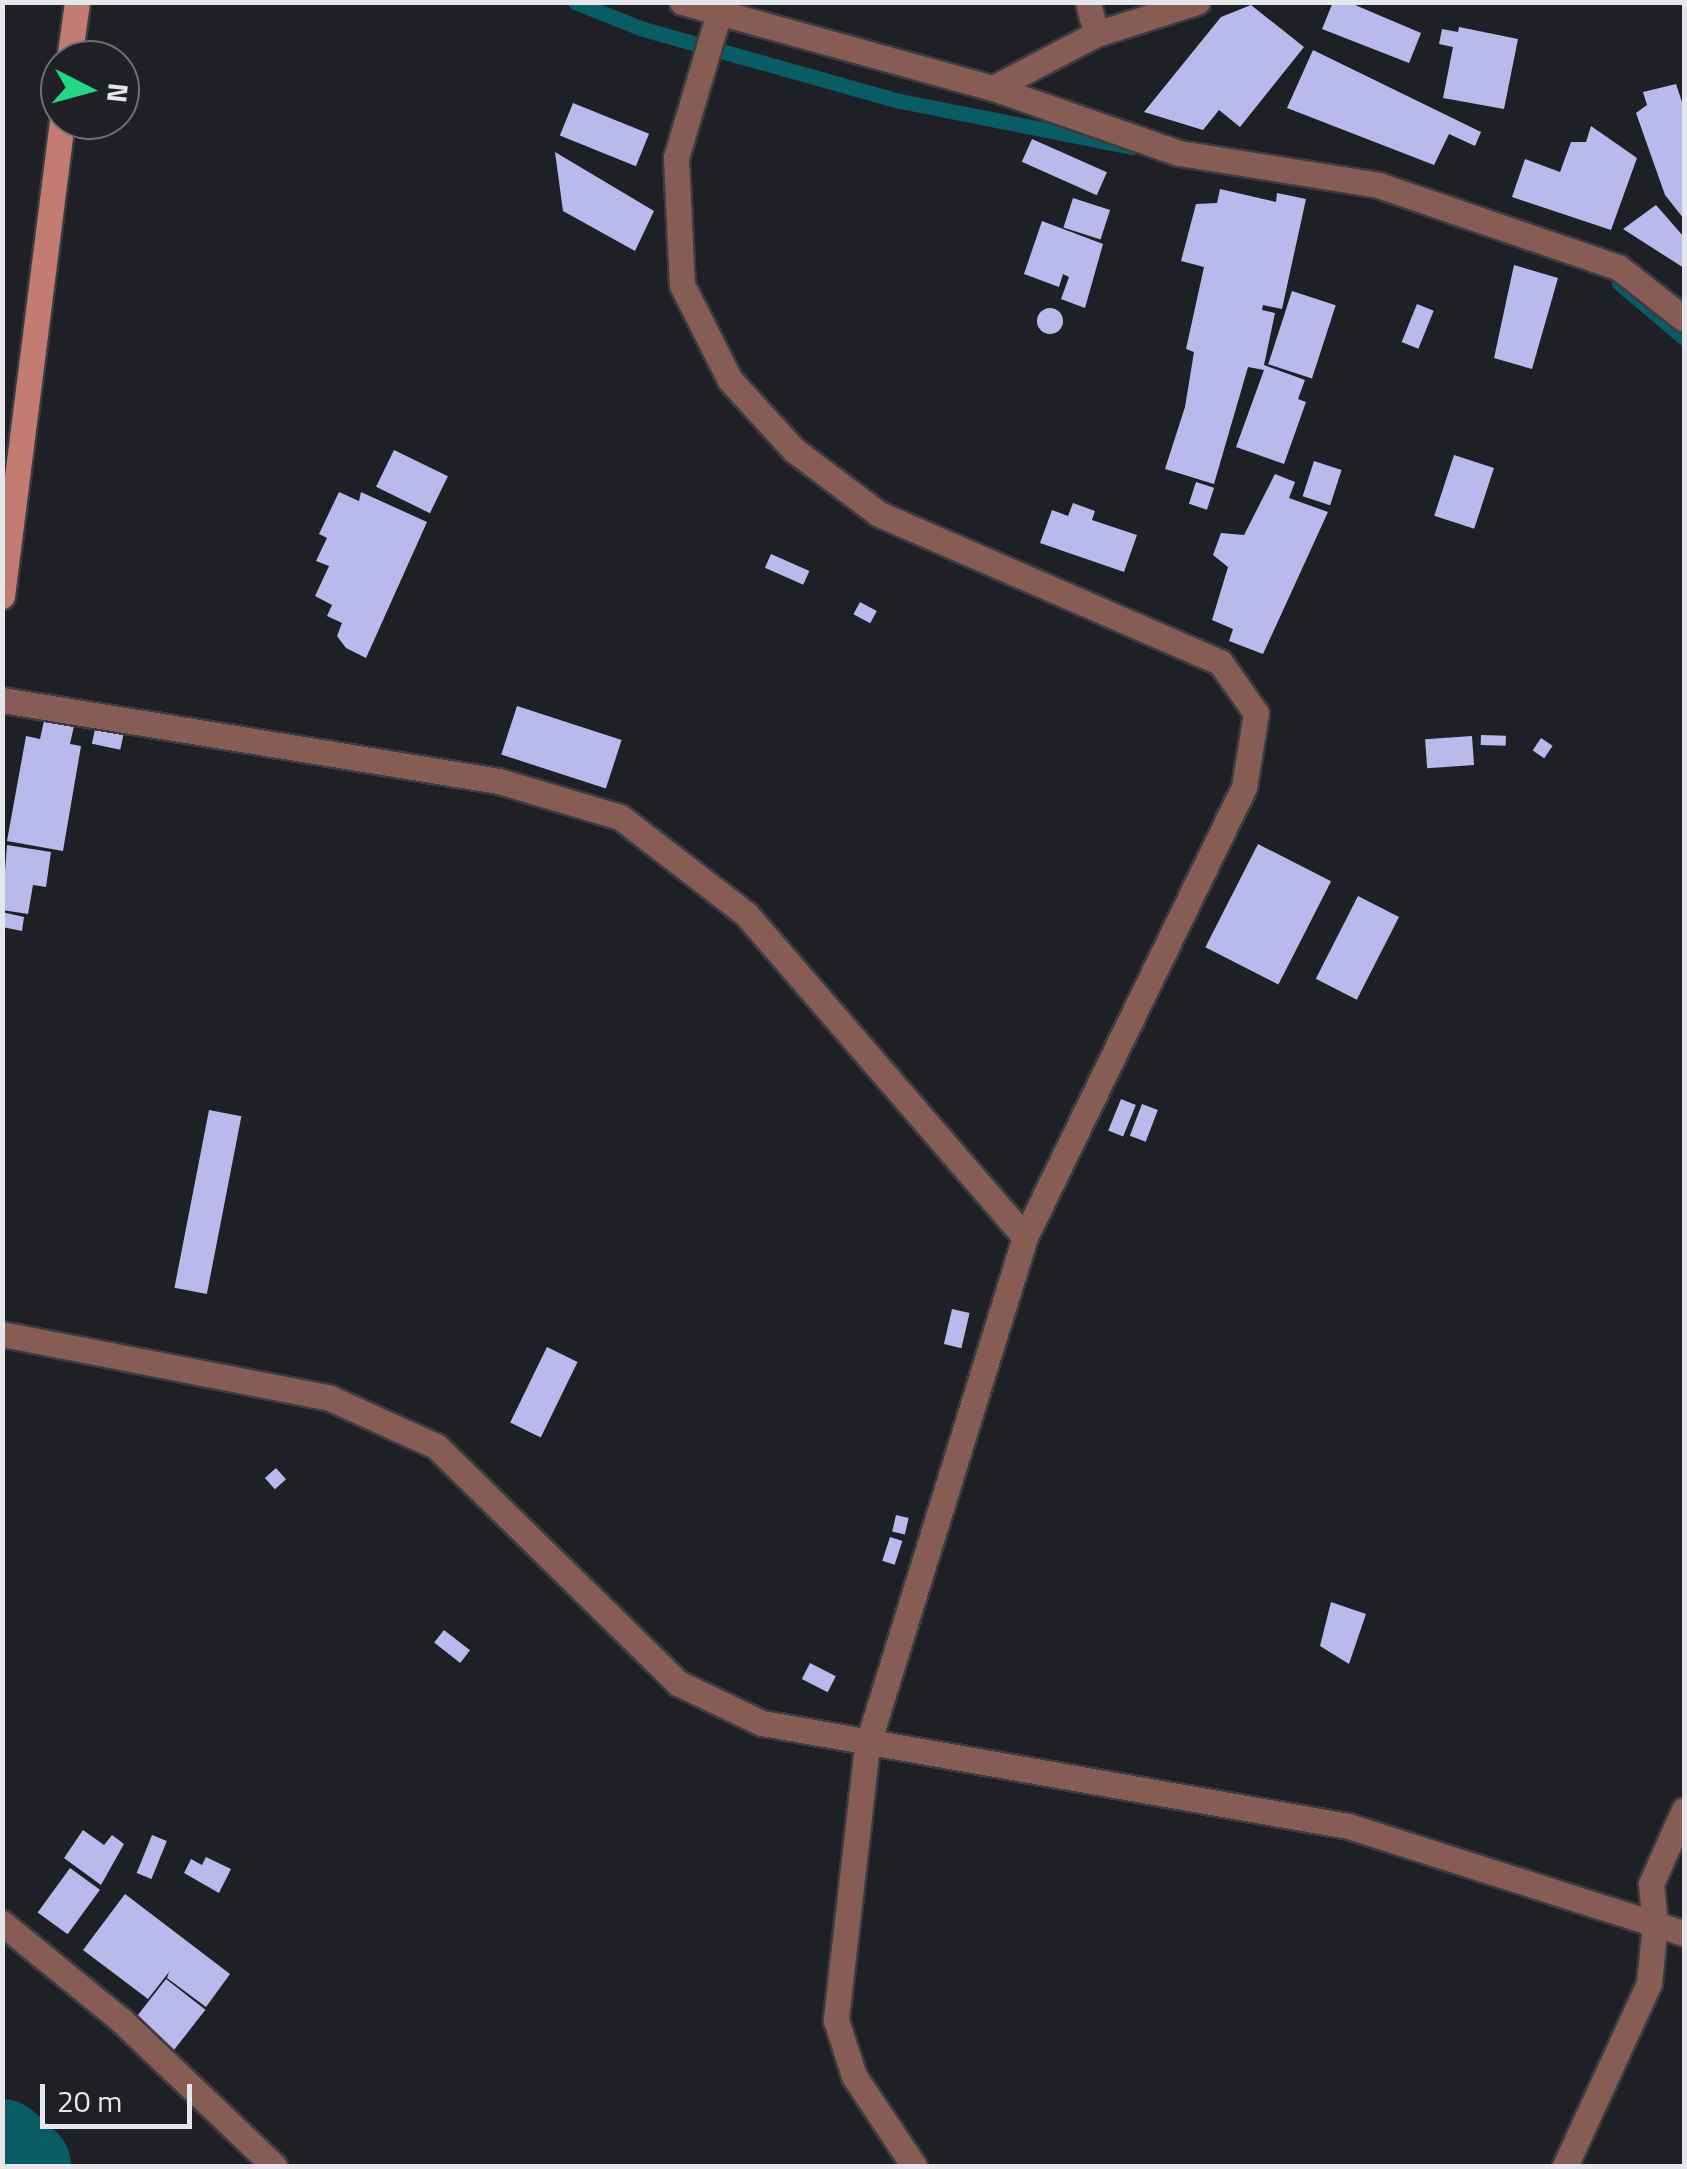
<!DOCTYPE html>
<html>
<head>
<meta charset="utf-8">
<style>
	body { margin:0 }
	#map { position:relative; width:1687px; height:2169px; overflow:hidden; background:#1e2025; font-family:"Titillium Web",sans-serif }
	div>[style] { position:absolute }
	.stream>* { height:15px; margin:-7.5px; padding:0 7.5px; transform-origin:7.5px; border-radius:7.5px; background:#095c64 }
	.river>* { height:92px; margin:-46px; padding:0 46px; transform-origin:46px; border-radius:46px; background:#095c64 }
	.building>* { inset:0; background:#b9b9ec; transform-origin:0 0 }
	.round { border-radius:50% }
	.roads { filter:drop-shadow(2px 0 #3a3c41) drop-shadow(-2px 0 #3a3c41) drop-shadow(0 2px #3a3c41) drop-shadow(0 -2px #3a3c41) }
	.street>* { height:25px; margin:-12.5px; padding:0 12.5px; transform-origin:12.5px; border-radius:12.5px; background:#875c54 }
	.secondary>* { height:25px; margin:-12.5px; padding:0 12.5px; transform-origin:12.5px; border-radius:12.5px; background:#c27c71 }
	span { translate:-50% -50%; white-space:nowrap; text-align:center; line-height:1.15; -webkit-text-stroke:10px #1e2025; paint-order:stroke }
	.frame { position:absolute; inset:0; border:5px solid #e5e7ea; pointer-events:none }
	.north { position:absolute; left:40px; top:40px; width:100px; height:100px; box-sizing:border-box; background:#1e2025; border:2px solid #6e7074; border-radius:50%; rotate:96deg; font-size:28px; font-weight:700; line-height:40px; text-align:center; color:#e5e7ea }
	.north::after { content:''; display:block; margin:auto; width:35px; height:45px; background:#23d886; clip-path:polygon(50% 0,100% 100%,50% 72%,0 100%) }
	.scale { position:absolute; left:40px; top:2084px; width:152px; height:45px; box-sizing:border-box; border:5px solid #e5e7ea; border-top:0; padding-left:12px; font-size:30px; line-height:35px; white-space:nowrap; color:#e5e7ea; -webkit-text-stroke:8px #1e2025; paint-order:stroke }
</style>
</head>
<body>
<div id="map">
	<div class="stream">
		<i style="left:575px;top:2px;width:73px;rotate:21.7deg"></i>
		<i style="left:643px;top:29px;width:267px;rotate:15.7deg"></i>
		<i style="left:900px;top:101px;width:237px;rotate:11.2deg"></i>
		<i style="left:1619px;top:283px;width:85px;rotate:40.2deg"></i>
	</div>
	<div class="river">
		<i style="left:2px;top:2145px;width:31px;rotate:42deg"></i>
	</div>
	<div class="building">
		<i style="clip-path:polygon(1333px 2px,1348px 2px,1421px 33px,1409px 63px,1322px 29px)"></i>
		<i style="clip-path:polygon(1251px 5px,1304px 47px,1240px 127px,1219px 110px,1203px 130px,1144px 112px,1221px 17px)"></i>
		<i style="clip-path:polygon(1459px 27px,1518px 39px,1504px 109px,1443px 98px,1453px 47px,1439px 44px,1442px 29px,1458px 32px)"></i>
		<i style="clip-path:polygon(1313px 50px,1481px 132px,1475px 146px,1449px 134px,1434px 165px,1287px 108px)"></i>
		<i style="clip-path:polygon(1676px 84px,1684px 108px,1684px 219px,1665px 195px,1636px 113px,1647px 105px,1643px 92px)"></i>
		<i style="left:573px;top:103px;width:82px;height:35px;rotate:22deg"></i>
		<i style="clip-path:polygon(1591px 126px,1637px 158px,1611px 230px,1512px 197px,1525px 159px,1560px 172px,1571px 142px,1586px 142px)"></i>
		<i style="left:1032px;top:139px;width:82px;height:25px;rotate:24deg"></i>
		<i style="clip-path:polygon(555px 152px,654px 211px,635px 251px,563px 211px)"></i>
		<i style="clip-path:polygon(1220px 189px,1276px 202px,1277px 193px,1306px 199px,1282px 309px,1263px 305px,1262px 310px,1275px 313px,1264px 365px,1305px 380px,1298px 399px,1306px 402px,1284px 464px,1236px 447px,1264px 370px,1248px 367px,1214px 484px,1165px 469px,1185px 407px,1194px 352px,1186px 349px,1204px 267px,1181px 261px,1196px 204px,1217px 203px)"></i>
		<i style="left:1073px;top:198px;width:39px;height:31px;rotate:18deg"></i>
		<i style="clip-path:polygon(1656px 205px,1684px 237px,1684px 268px,1623px 229px)"></i>
		<i style="clip-path:polygon(1042px 221px,1103px 244px,1085px 308px,1061px 299px,1069px 277px,1063px 274px,1059px 287px,1024px 274px)"></i>
		<i style="clip-path:polygon(1514px 265px,1558px 278px,1532px 369px,1494px 358px)"></i>
		<i style="left:1292px;top:291px;width:46px;height:77px;rotate:18deg"></i>
		<i style="left:1417px;top:304px;width:18px;height:41px;rotate:22deg"></i>
		<i class="round" style="left:1037px;top:308px;width:26px;height:26px"></i>
		<i style="left:394px;top:450px;width:60px;height:41px;rotate:26deg"></i>
		<i style="left:1454px;top:455px;width:42px;height:64px;rotate:18deg"></i>
		<i style="left:1314px;top:461px;width:29px;height:37px;rotate:18deg"></i>
		<i style="clip-path:polygon(1275px 474px,1295px 482px,1289px 498px,1328px 512px,1263px 654px,1229px 641px,1233px 629px,1212px 620px,1228px 567px,1213px 555px,1221px 533px,1244px 535px)"></i>
		<i style="left:1196px;top:482px;width:19px;height:23px;rotate:18deg"></i>
		<i style="clip-path:polygon(339px 492px,359px 501px,361px 492px,427px 522px,366px 658px,346px 648px,337px 636px,342px 623px,327px 616px,332px 605px,315px 596px,329px 566px,316px 561px,327px 538px,319px 534px)"></i>
		<i style="clip-path:polygon(1073px 503px,1095px 511px,1092px 520px,1137px 535px,1124px 572px,1040px 543px,1052px 510px,1068px 516px)"></i>
		<i style="left:771px;top:554px;width:42px;height:15px;rotate:24deg"></i>
		<i style="left:860px;top:602px;width:19px;height:14px;rotate:28deg"></i>
		<i style="left:517px;top:706px;width:110px;height:51px;rotate:18deg"></i>
		<i style="clip-path:polygon(44px 721px,74px 726px,70px 744px,81px 746px,63px 851px,7px 841px,26px 736px,40px 739px)"></i>
		<i style="left:95px;top:729px;width:29px;height:15px;rotate:12deg"></i>
		<i style="left:1481px;top:735px;width:25px;height:10px;rotate:2deg"></i>
		<i style="left:1472px;top:736px;width:29px;height:47px;rotate:86deg"></i>
		<i style="left:1541px;top:738px;width:14px;height:15px;rotate:34deg"></i>
		<i style="left:1258px;top:844px;width:82px;height:116px;rotate:27deg"></i>
		<i style="clip-path:polygon(7px 845px,51px 852px,46px 887px,33px 885px,28px 914px,2px 910px)"></i>
		<i style="left:1358px;top:896px;width:46px;height:93px;rotate:27deg"></i>
		<i style="clip-path:polygon(2px 912px,24px 917px,22px 931px,2px 927px)"></i>
		<i style="left:1121px;top:1099px;width:16px;height:34px;rotate:22deg"></i>
		<i style="left:1142px;top:1104px;width:17px;height:34px;rotate:21deg"></i>
		<i style="left:209px;top:1110px;width:33px;height:181px;rotate:11deg"></i>
		<i style="left:952px;top:1309px;width:18px;height:36px;rotate:13deg"></i>
		<i style="left:547px;top:1347px;width:34px;height:84px;rotate:26deg"></i>
		<i style="left:276px;top:1468px;width:15px;height:15px;rotate:48deg"></i>
		<i style="left:896px;top:1515px;width:13px;height:17px;rotate:13deg"></i>
		<i style="left:890px;top:1537px;width:13px;height:25px;rotate:18deg"></i>
		<i style="clip-path:polygon(1331px 1602px,1366px 1614px,1349px 1664px,1320px 1646px)"></i>
		<i style="left:444px;top:1630px;width:33px;height:16px;rotate:38deg"></i>
		<i style="left:810px;top:1663px;width:29px;height:18px;rotate:27deg"></i>
		<i style="clip-path:polygon(83px 1830px,104px 1845px,112px 1835px,124px 1844px,101px 1885px,64px 1858px)"></i>
		<i style="left:152px;top:1835px;width:16px;height:41px;rotate:22deg"></i>
		<i style="clip-path:polygon(206px 1857px,231px 1869px,219px 1893px,184px 1873px,191px 1859px,202px 1865px)"></i>
		<i style="left:70px;top:1868px;width:37px;height:55px;rotate:36deg"></i>
		<i style="clip-path:polygon(125px 1894px,230px 1974px,206px 2007px,167px 1978px,169px 1972px,148px 1999px,83px 1950px)"></i>
		<i style="left:166px;top:1979px;width:50px;height:53px;rotate:38deg"></i>
	</div>
	<div class="roads">
		<div class="street">
			<i style="left:682px;top:2px;width:323px;rotate:15.5deg"></i>
			<i style="left:993px;top:88px;width:197px;rotate:19.3deg"></i>
			<i style="left:1179px;top:153px;width:202px;rotate:9.1deg"></i>
			<i style="left:1378px;top:185px;width:254px;rotate:18.9deg"></i>
			<i style="left:1618px;top:267px;width:84px;rotate:38.2deg"></i>
			<i style="left:1088px;top:2px;width:33px;rotate:76deg"></i>
			<i style="left:718px;top:16px;width:148px;rotate:106.5deg"></i>
			<i style="left:676px;top:158px;width:127px;rotate:87.3deg"></i>
			<i style="left:682px;top:285px;width:106px;rotate:63.2deg"></i>
			<i style="left:730px;top:380px;width:95px;rotate:47.6deg"></i>
			<i style="left:794px;top:450px;width:106px;rotate:37deg"></i>
			<i style="left:879px;top:514px;width:372px;rotate:23.5deg"></i>
			<i style="left:1220px;top:662px;width:62px;rotate:54.8deg"></i>
			<i style="left:1256px;top:713px;width:75px;rotate:99.2deg"></i>
			<i style="left:1244px;top:787px;width:500px;rotate:115.95deg"></i>
			<i style="left:1025px;top:1237px;width:533px;rotate:107.24deg"></i>
			<i style="left:867px;top:1746px;width:276px;rotate:96.5deg"></i>
			<i style="left:836px;top:2020px;width:59px;rotate:72.2deg"></i>
			<i style="left:854px;top:2076px;width:108px;rotate:56.3deg"></i>
			<i style="left:993px;top:88px;width:116px;rotate:-27.7deg"></i>
			<i style="left:1096px;top:34px;width:106px;rotate:-17.6deg"></i>
			<i style="left:2px;top:700px;width:504px;rotate:9.26deg"></i>
			<i style="left:499px;top:781px;width:126px;rotate:16.6deg"></i>
			<i style="left:620px;top:817px;width:159px;rotate:37.6deg"></i>
			<i style="left:746px;top:914px;width:427px;rotate:49.2deg"></i>
			<i style="left:2px;top:1334px;width:334px;rotate:11deg"></i>
			<i style="left:330px;top:1398px;width:116px;rotate:24.4deg"></i>
			<i style="left:436px;top:1446px;width:339px;rotate:44.4deg"></i>
			<i style="left:678px;top:1683px;width:93px;rotate:25.5deg"></i>
			<i style="left:762px;top:1723px;width:595px;rotate:9.97deg"></i>
			<i style="left:1348px;top:1826px;width:353px;rotate:17.7deg"></i>
			<i style="left:2px;top:1923px;width:155px;rotate:39.2deg"></i>
			<i style="left:122px;top:2021px;width:210px;rotate:43.6deg"></i>
			<i style="left:1565px;top:2166px;width:201px;rotate:-65.3deg"></i>
			<i style="left:1649px;top:1983px;width:59px;rotate:-84.2deg"></i>
			<i style="left:1655px;top:1924px;width:40px;rotate:-95.7deg"></i>
			<i style="left:1651px;top:1884px;width:81px;rotate:-66deg"></i>
		</div>
		<div class="secondary">
			<i style="left:69px;top:60px;width:59px;rotate:-82.1deg"></i>
			<i style="left:2px;top:596px;width:480px;rotate:-82.8deg"></i>
		</div>
	</div>
	<div class="frame"></div>
	<div class="north">N</div>
	<div class="scale">20 m</div>
</div>
</body>
</html>
